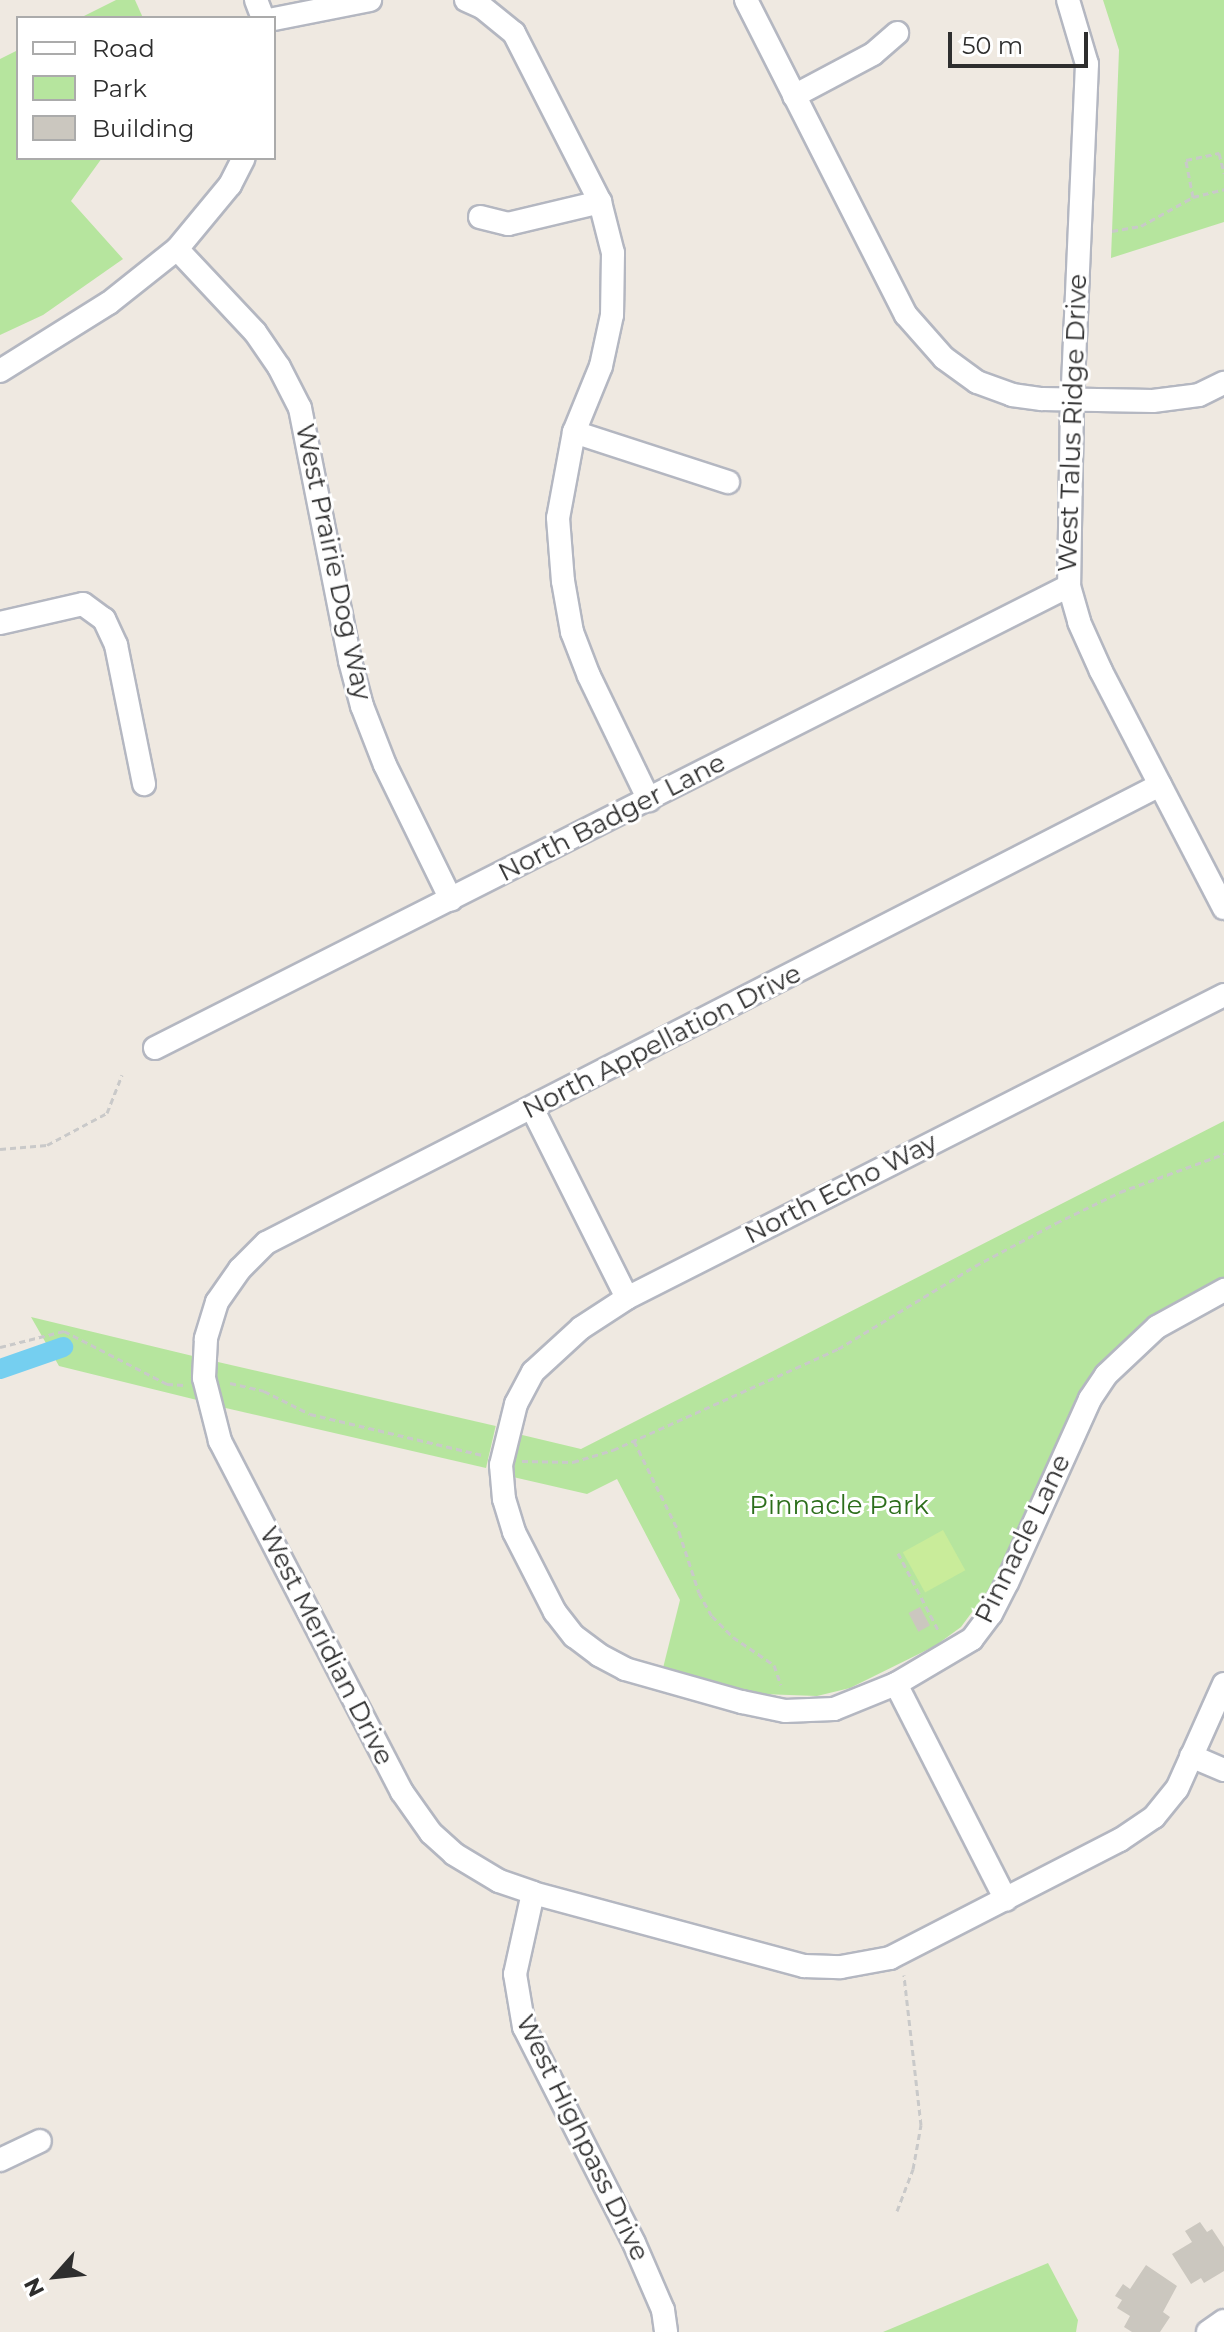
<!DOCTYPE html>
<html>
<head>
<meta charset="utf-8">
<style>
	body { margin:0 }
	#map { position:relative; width:1224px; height:2332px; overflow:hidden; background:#efe9e1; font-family:Montserrat,sans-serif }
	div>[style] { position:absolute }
	.green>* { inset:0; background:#b6e59e; transform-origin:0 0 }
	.pitch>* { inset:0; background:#c9ec9a; transform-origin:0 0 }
	.canal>* { height:20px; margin:-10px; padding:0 10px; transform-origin:10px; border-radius:10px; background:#75cff0 }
	.building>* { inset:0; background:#cbc7bf; transform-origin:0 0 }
	.path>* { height:3px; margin-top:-1.5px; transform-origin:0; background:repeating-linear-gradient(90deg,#c9c9c9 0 6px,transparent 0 10px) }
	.roads { filter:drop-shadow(2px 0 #b4b7c1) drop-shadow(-2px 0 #b4b7c1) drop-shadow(0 2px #b4b7c1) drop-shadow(0 -2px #b4b7c1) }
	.minor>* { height:22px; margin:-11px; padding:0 11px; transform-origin:11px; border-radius:11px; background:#fff }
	span { translate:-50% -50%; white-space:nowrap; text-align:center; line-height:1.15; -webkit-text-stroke:6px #fff; paint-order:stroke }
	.street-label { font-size:26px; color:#2e2e2e }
	.park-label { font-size:26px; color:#2c6e1b }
	.legend { position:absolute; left:16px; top:16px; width:260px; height:144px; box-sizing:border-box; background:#fff; border:2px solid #ababab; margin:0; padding:10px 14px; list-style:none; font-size:24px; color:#2e2e2e }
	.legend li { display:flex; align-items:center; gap:16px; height:40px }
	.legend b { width:40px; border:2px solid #ababab }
	.north { position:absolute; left:16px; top:2236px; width:80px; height:80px; -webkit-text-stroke:6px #fff; paint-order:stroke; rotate:243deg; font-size:22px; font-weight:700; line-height:32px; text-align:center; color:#2e2e2e }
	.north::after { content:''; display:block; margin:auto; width:28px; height:36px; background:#2e2e2e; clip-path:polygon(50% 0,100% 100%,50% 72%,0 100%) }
	.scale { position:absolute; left:948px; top:32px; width:140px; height:36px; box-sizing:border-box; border:4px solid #2e2e2e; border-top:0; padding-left:10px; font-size:24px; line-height:28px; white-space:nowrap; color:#2e2e2e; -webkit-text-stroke:6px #fff; paint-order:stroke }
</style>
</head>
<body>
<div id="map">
	<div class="green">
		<i style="clip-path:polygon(116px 0,135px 0,143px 18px,80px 18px)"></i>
		<i style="clip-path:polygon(1103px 0,1224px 0,1224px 222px,1111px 258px,1119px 50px)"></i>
		<i style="clip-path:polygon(18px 50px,18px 158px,102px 158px,71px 201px,123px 259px,43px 315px,0 335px,0 59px)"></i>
		<i style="clip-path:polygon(1224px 1121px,1224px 1280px,1073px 1410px,997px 1578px,961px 1627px,935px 1646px,850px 1688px,817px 1696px,761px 1694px,663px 1668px,680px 1600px,617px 1479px,587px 1494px,513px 1477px,518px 1434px,581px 1449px)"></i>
		<i style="clip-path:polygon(31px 1317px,197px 1357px,194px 1384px,197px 1400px,59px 1366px)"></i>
		<i style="left:218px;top:1362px;width:285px;height:43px;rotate:13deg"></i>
		<i style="clip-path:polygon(1048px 2263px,1078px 2320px,1076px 2332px,883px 2332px)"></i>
	</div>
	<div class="pitch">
		<i style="left:943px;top:1530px;width:46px;height:46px;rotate:61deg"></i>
	</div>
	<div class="canal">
		<i style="left:0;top:1369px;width:67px;rotate:-19.2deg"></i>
	</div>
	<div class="building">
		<i style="left:920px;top:1607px;width:21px;height:13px;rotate:62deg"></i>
		<i style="clip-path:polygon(1200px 2222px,1207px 2232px,1212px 2229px,1224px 2247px,1224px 2271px,1204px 2283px,1201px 2278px,1191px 2284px,1172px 2254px,1192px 2242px,1185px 2231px)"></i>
		<i style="clip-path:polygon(1146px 2265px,1177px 2286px,1163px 2312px,1170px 2317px,1160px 2332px,1132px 2332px,1124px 2327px,1130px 2316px,1117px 2308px,1122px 2300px,1115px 2296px,1123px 2284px,1130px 2289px)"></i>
	</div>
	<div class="path">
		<i style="left:1193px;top:197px;width:38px;rotate:-101deg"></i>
		<i style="left:1186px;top:160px;width:34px;rotate:-12deg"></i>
		<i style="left:1219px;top:153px;width:21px;rotate:76deg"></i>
		<i style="left:1112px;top:231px;width:29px;rotate:-10deg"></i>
		<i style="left:1141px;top:226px;width:60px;rotate:-29.1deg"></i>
		<i style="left:1193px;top:197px;width:32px;rotate:-14deg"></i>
		<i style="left:0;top:1149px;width:47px;rotate:-4.9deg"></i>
		<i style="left:47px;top:1145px;width:68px;rotate:-28.1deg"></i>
		<i style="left:107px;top:1113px;width:41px;rotate:-68.5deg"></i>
		<i style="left:0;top:1347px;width:66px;rotate:-14deg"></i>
		<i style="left:64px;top:1331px;width:116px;rotate:27.2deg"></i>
		<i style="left:167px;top:1384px;width:17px;rotate:3deg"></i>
		<i style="left:230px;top:1383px;width:35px;rotate:13deg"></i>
		<i style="left:264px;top:1391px;width:51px;rotate:26.6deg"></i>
		<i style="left:310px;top:1414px;width:177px;rotate:13.4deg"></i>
		<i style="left:634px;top:1441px;width:102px;rotate:63.7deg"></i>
		<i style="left:679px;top:1532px;width:64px;rotate:71.8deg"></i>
		<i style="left:699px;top:1593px;width:26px;rotate:61deg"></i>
		<i style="left:712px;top:1616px;width:30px;rotate:45deg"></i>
		<i style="left:733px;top:1637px;width:50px;rotate:34.3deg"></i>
		<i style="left:774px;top:1665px;width:21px;rotate:71deg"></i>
		<i style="left:522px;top:1461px;width:51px;rotate:1.1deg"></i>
		<i style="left:573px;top:1462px;width:42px;rotate:-16.7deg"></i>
		<i style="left:613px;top:1450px;width:247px;rotate:-24.2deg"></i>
		<i style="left:838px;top:1349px;width:160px;rotate:-31.2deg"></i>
		<i style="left:975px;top:1266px;width:92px;rotate:-28deg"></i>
		<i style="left:1056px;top:1223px;width:71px;rotate:-25.8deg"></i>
		<i style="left:1120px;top:1192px;width:111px;rotate:-20.1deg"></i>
		<i style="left:898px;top:1553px;width:87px;rotate:62.5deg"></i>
		<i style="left:897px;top:2211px;width:45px;rotate:-69.1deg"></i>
		<i style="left:913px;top:2169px;width:45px;rotate:-79.7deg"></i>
		<i style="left:921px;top:2125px;width:151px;rotate:-96.5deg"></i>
	</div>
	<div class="roads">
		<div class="minor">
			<i style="left:256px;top:0;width:19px;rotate:69deg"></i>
			<i style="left:466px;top:0;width:17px;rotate:24deg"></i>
			<i style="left:482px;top:7px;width:41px;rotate:39.1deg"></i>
			<i style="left:514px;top:33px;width:190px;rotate:63deg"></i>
			<i style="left:600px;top:202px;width:53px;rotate:75.7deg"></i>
			<i style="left:613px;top:253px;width:62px;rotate:90.9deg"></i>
			<i style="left:612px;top:315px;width:52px;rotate:102.2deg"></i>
			<i style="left:601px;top:366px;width:71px;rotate:112.2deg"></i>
			<i style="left:574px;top:432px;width:87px;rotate:100.5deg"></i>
			<i style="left:558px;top:518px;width:63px;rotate:85.5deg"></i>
			<i style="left:563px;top:581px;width:52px;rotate:80deg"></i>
			<i style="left:572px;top:632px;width:47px;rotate:68.9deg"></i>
			<i style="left:589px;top:676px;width:138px;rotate:64.2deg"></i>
			<i style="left:746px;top:0;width:353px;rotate:63.1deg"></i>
			<i style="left:906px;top:315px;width:57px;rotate:48.5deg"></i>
			<i style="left:944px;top:358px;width:41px;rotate:36deg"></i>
			<i style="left:977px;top:382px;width:37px;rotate:20deg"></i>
			<i style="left:1012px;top:395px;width:30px;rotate:8deg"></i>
			<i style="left:1042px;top:399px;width:111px;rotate:1deg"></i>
			<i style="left:1153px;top:401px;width:46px;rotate:-7.4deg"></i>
			<i style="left:1199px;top:395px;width:28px;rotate:-26deg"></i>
			<i style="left:1068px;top:0;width:67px;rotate:73.5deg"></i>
			<i style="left:1087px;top:64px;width:337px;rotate:92.5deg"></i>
			<i style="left:1072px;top:401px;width:185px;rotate:90.9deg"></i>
			<i style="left:1069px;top:586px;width:37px;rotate:74deg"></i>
			<i style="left:1079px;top:622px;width:54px;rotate:65.8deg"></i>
			<i style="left:1101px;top:671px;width:267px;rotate:62.6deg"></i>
			<i style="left:274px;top:19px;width:98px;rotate:-11.2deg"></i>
			<i style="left:794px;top:96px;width:89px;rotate:-28deg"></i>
			<i style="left:873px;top:54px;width:32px;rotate:-41deg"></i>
			<i style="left:480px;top:217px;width:29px;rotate:14deg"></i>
			<i style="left:508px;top:224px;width:95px;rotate:-13.4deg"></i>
			<i style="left:177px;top:249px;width:114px;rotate:46.8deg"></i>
			<i style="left:255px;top:332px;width:42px;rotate:55.6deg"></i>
			<i style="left:279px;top:367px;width:46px;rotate:62.9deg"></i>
			<i style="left:300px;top:408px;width:258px;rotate:78.8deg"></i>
			<i style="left:350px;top:661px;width:47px;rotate:75.1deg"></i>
			<i style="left:362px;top:706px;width:63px;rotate:68.7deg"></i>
			<i style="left:385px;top:765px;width:150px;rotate:63.9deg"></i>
			<i style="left:0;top:371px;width:128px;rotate:-32deg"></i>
			<i style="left:109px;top:303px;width:87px;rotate:-38.5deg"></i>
			<i style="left:177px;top:249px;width:83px;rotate:-50.4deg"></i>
			<i style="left:230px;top:185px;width:30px;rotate:-63deg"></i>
			<i style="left:574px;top:432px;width:162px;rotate:18deg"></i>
			<i style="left:0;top:623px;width:85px;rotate:-12.9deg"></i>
			<i style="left:83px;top:604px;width:26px;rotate:36deg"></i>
			<i style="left:104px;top:619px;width:29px;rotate:65deg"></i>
			<i style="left:116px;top:645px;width:142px;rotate:78.6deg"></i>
			<i style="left:1160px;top:785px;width:1004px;rotate:152.87deg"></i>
			<i style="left:266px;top:1243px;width:37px;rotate:135deg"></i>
			<i style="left:240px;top:1269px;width:40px;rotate:124.9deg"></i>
			<i style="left:217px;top:1302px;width:39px;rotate:107deg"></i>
			<i style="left:206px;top:1339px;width:39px;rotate:93deg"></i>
			<i style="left:204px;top:1378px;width:65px;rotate:75.7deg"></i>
			<i style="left:220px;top:1441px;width:395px;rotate:62.6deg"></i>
			<i style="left:402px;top:1792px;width:50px;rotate:54.7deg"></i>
			<i style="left:431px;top:1833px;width:31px;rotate:42deg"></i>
			<i style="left:454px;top:1854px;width:52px;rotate:31deg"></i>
			<i style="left:499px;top:1881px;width:36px;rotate:19deg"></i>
			<i style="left:533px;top:1893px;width:281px;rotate:15.1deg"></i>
			<i style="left:804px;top:1966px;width:37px;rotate:2deg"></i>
			<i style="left:841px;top:1967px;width:50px;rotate:-10.4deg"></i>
			<i style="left:890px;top:1958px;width:259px;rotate:-27.2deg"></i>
			<i style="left:1120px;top:1840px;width:41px;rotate:-34.1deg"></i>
			<i style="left:1154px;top:1817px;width:36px;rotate:-51deg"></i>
			<i style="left:1177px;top:1789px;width:115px;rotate:-65.9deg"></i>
			<i style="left:1224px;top:995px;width:669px;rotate:153.09deg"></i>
			<i style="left:627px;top:1298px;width:55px;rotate:146.9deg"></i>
			<i style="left:581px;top:1328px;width:65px;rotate:137.5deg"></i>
			<i style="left:533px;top:1372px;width:36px;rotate:118deg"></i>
			<i style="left:516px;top:1404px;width:63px;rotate:103.8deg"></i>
			<i style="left:501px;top:1465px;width:34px;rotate:85deg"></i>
			<i style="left:504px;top:1499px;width:34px;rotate:73deg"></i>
			<i style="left:514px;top:1532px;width:90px;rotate:62.9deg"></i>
			<i style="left:555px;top:1612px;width:31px;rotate:52deg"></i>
			<i style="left:574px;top:1636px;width:31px;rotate:37deg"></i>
			<i style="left:599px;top:1655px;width:30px;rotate:28deg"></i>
			<i style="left:625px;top:1669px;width:122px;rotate:15.8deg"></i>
			<i style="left:742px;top:1702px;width:44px;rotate:11.8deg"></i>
			<i style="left:785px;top:1711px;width:49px;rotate:-2.3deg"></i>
			<i style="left:834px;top:1709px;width:67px;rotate:-22deg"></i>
			<i style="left:896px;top:1684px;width:88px;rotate:-30.6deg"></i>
			<i style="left:972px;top:1639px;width:31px;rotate:-53deg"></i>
			<i style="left:991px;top:1614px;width:35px;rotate:-63deg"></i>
			<i style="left:1007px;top:1583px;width:202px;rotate:-65.7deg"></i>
			<i style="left:1090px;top:1399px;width:29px;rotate:-56deg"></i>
			<i style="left:1106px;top:1375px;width:70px;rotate:-43.3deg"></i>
			<i style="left:1157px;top:1327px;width:77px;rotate:-28.9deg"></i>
			<i style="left:155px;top:1048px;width:1024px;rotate:-26.82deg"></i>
			<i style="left:532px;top:1108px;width:212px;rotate:63.4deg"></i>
			<i style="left:896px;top:1684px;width:242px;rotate:63deg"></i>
			<i style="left:1191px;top:1756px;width:36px;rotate:23deg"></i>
			<i style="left:533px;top:1893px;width:83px;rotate:102.5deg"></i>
			<i style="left:515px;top:1974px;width:54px;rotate:80.4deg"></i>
			<i style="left:524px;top:2027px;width:242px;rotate:63deg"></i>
			<i style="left:634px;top:2243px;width:73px;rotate:66.6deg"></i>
			<i style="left:663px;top:2310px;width:22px;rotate:82deg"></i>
			<i style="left:0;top:2160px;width:44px;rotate:-25.4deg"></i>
			<i style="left:1208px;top:2332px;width:19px;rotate:-35deg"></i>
		</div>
	</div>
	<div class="street-label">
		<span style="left:1073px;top:423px;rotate:-88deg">West Talus Ridge Drive</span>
		<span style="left:333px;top:562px;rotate:78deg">West Prairie Dog Way</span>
		<span style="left:612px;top:818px;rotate:-27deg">North Badger Lane</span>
		<span style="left:662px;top:1042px;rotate:-27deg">North Appellation Drive</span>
		<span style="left:841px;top:1189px;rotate:-27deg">North Echo Way</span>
		<span style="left:1023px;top:1539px;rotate:-64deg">Pinnacle Lane</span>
		<span style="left:326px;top:1646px;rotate:63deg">West Meridian Drive</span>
		<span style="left:582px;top:2138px;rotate:64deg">West Highpass Drive</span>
	</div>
	<div class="park-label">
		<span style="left:839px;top:1506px">Pinnacle Park</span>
	</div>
	<ul class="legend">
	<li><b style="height:10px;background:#fff"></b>Road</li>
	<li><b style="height:22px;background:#b6e59e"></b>Park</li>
	<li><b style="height:22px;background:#cbc7bf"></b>Building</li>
	</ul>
	<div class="north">N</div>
	<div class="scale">50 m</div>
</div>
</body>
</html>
